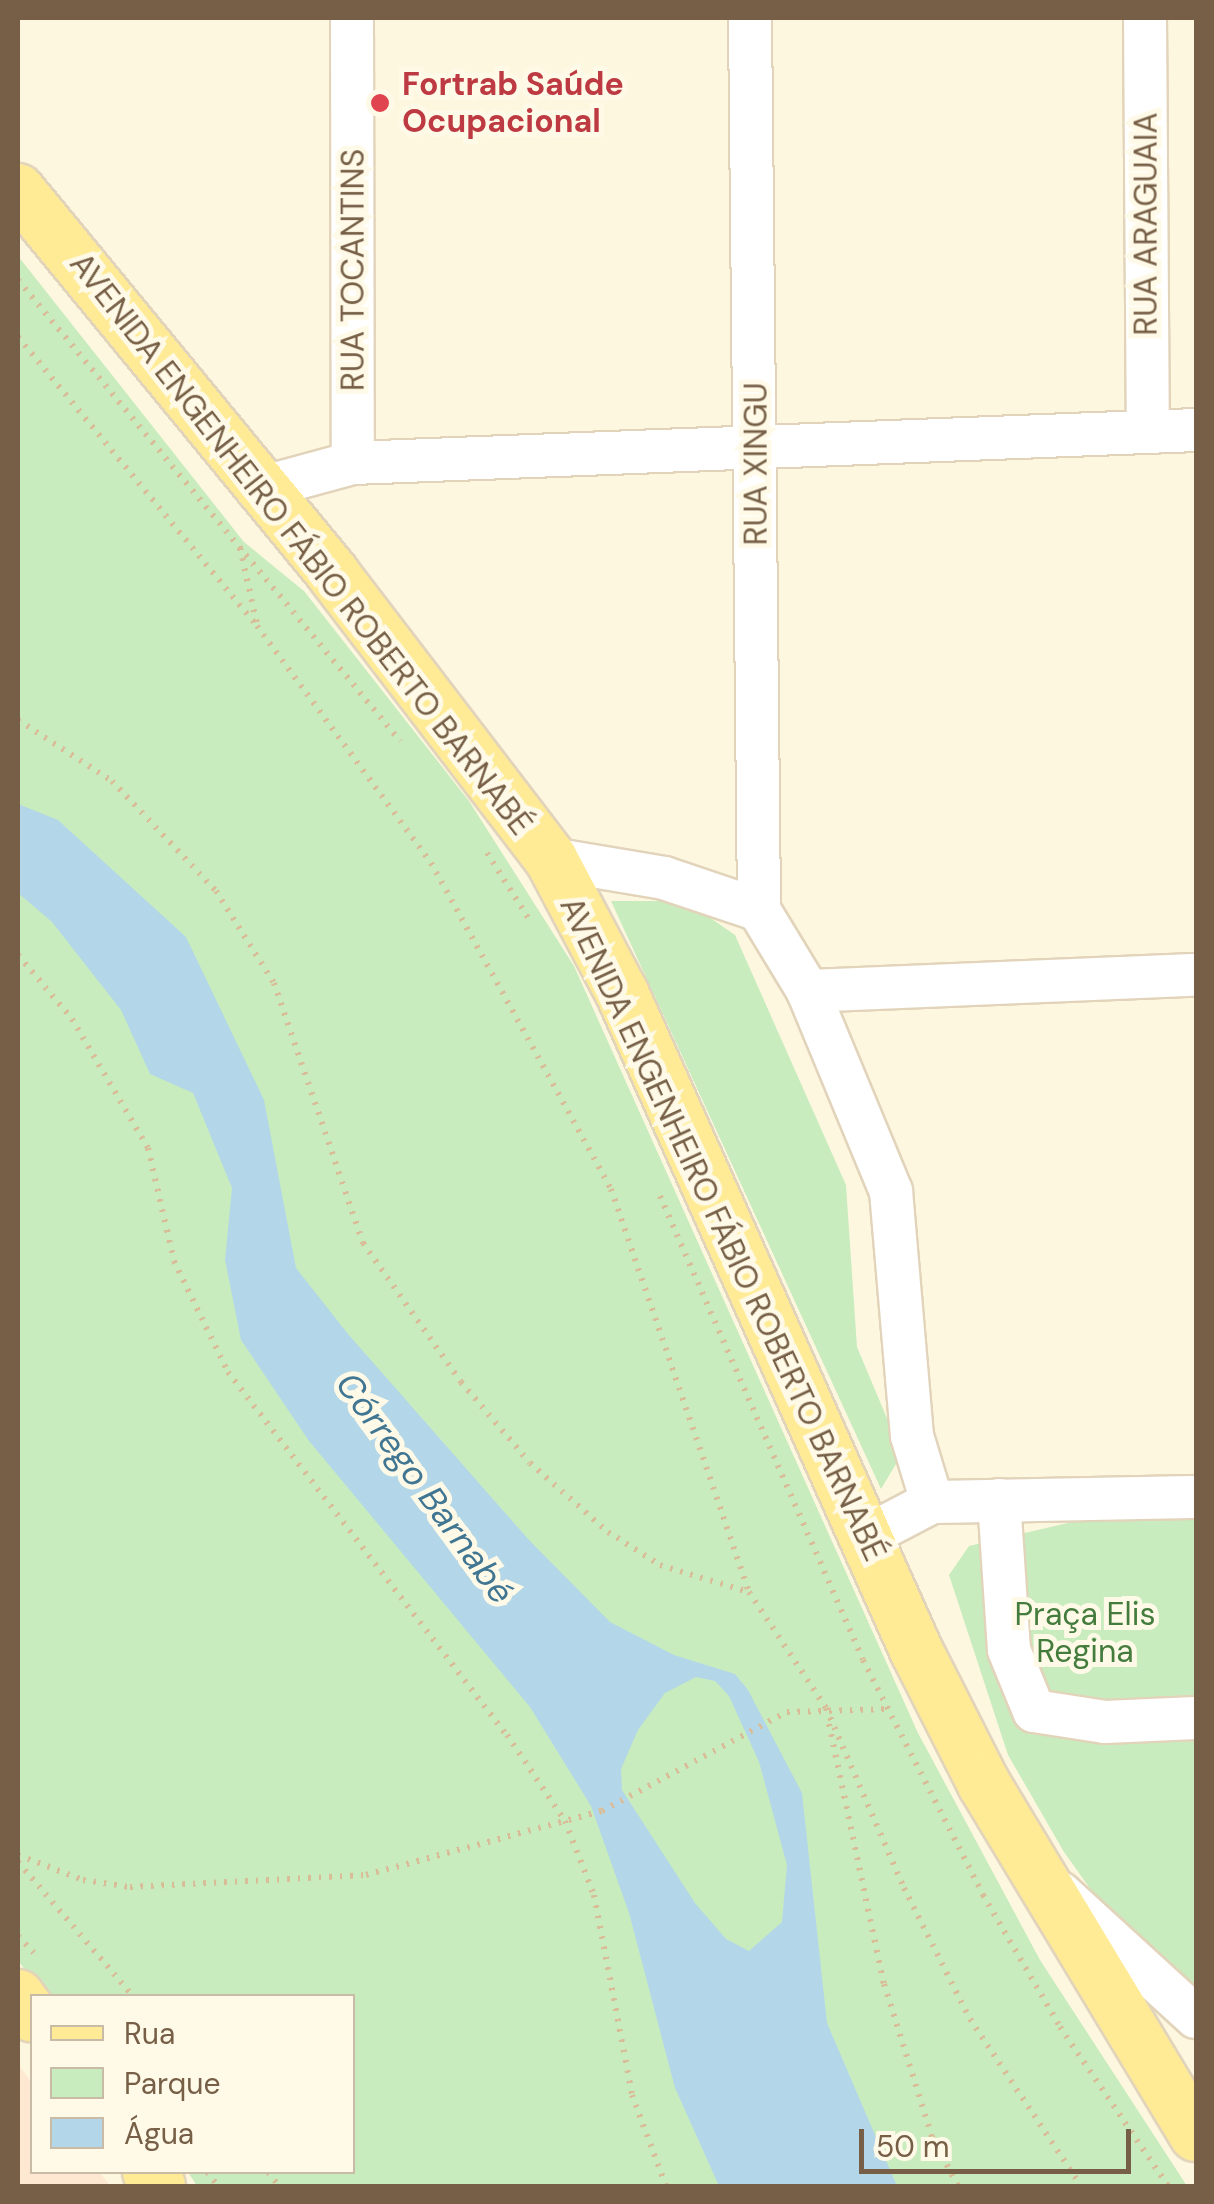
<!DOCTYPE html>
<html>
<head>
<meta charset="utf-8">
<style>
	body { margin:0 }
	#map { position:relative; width:1214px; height:2204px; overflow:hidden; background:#fef7e0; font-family:"DM Sans",sans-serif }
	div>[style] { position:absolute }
	.commercial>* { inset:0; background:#ffe8d2 }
	.green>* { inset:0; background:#c8ecbe }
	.water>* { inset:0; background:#b3d7e8 }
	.path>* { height:6px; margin-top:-3px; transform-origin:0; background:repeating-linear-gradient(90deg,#d9bd99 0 2.5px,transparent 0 10.5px) }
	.roads { filter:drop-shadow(2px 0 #e2d4bb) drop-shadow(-2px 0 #e2d4bb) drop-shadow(0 2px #e2d4bb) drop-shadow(0 -2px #e2d4bb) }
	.minor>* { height:42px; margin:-21px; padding:0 21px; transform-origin:21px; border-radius:21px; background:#fff }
	.major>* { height:52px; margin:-26px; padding:0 26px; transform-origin:26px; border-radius:26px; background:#ffeb95 }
	.dots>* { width:28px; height:28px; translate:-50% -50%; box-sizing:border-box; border:5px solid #fffae7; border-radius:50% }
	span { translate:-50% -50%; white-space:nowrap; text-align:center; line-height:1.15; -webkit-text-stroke:10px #fffae7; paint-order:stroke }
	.health-label { font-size:32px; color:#be3a42; font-weight:700 }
	.left { translate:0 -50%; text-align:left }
	.street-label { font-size:32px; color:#765f46 }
	.park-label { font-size:32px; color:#447c3d }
	.water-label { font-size:35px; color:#417692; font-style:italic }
	.frame { position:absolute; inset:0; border:20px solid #765f46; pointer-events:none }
	.legend { position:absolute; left:30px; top:1994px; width:325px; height:180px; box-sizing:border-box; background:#fffae7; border:2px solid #c8bca7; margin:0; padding:12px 18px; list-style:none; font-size:30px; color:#765f46 }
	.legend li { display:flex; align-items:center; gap:20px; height:50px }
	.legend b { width:50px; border:2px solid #c8bca7 }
	.scale { position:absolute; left:859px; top:2129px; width:272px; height:45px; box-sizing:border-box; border:5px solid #765f46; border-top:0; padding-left:12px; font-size:30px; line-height:35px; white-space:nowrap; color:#765f46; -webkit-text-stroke:8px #fffae7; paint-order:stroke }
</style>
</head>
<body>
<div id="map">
	<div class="commercial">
		<i style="clip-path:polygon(18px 2064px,32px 2083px,32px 2172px,99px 2172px,111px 2186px,18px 2186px)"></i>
	</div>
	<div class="green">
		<i style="clip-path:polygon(18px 256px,244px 542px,304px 591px,469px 801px,574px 966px,918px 1733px,1040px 1960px,1187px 2186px,197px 2186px,188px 2172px,352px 2172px,352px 1996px,47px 1996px,18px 1961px)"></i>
		<i style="clip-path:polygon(611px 901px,686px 901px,735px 935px,846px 1185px,857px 1347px,902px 1454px,881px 1489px)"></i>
		<i style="clip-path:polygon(1196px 1513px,1196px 1992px,1151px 1974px,1064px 1852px,1008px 1755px,949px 1575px,969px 1546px,1072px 1522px)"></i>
	</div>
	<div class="water">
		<i style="clip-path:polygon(evenodd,18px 804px,58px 820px,186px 937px,264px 1100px,296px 1268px,348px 1334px,529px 1540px,610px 1622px,674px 1655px,735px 1674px,748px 1690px,802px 1793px,827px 2023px,897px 2186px,719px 2186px,675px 2088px,629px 1913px,591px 1806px,530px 1707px,309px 1441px,241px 1340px,225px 1260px,232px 1188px,193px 1093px,150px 1074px,121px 1010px,52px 922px,18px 893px,18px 804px,696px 1677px,715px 1681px,729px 1696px,759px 1762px,787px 1865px,782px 1922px,749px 1951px,726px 1939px,695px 1903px,622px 1790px,621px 1769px,638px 1730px,665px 1693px,696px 1677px)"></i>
	</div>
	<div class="path">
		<i style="left:18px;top:280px;width:599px;rotate:50.35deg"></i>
		<i style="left:18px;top:337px;width:375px;rotate:50.4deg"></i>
		<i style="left:257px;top:626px;width:294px;rotate:53.7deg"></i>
		<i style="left:431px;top:863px;width:372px;rotate:61.1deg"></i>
		<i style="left:611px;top:1189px;width:426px;rotate:71.1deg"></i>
		<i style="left:240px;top:548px;width:78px;rotate:77.4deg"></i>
		<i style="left:18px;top:720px;width:112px;rotate:33deg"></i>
		<i style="left:112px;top:781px;width:151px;rotate:46.6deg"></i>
		<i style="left:216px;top:891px;width:109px;rotate:57.8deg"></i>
		<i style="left:274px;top:983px;width:275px;rotate:71.1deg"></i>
		<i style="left:363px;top:1243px;width:170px;rotate:54.8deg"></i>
		<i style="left:461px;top:1382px;width:106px;rotate:49.6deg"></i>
		<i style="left:530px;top:1463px;width:104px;rotate:41.5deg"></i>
		<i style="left:608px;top:1532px;width:62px;rotate:32.4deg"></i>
		<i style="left:660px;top:1565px;width:93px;rotate:16.9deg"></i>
		<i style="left:749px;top:1592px;width:139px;rotate:56.4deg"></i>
		<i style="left:826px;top:1708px;width:196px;rotate:66.6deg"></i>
		<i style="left:904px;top:1888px;width:147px;rotate:63.3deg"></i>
		<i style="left:970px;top:2019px;width:201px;rotate:56.4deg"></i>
		<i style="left:487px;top:853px;width:78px;rotate:57.5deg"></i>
		<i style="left:18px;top:955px;width:84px;rotate:49.8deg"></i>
		<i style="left:72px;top:1019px;width:150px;rotate:59.5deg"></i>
		<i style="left:148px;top:1148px;width:116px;rotate:77deg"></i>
		<i style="left:174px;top:1261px;width:123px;rotate:64.1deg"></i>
		<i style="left:228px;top:1372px;width:458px;rotate:52.5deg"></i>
		<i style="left:507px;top:1735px;width:104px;rotate:56deg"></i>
		<i style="left:565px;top:1821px;width:79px;rotate:68.6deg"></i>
		<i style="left:594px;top:1895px;width:204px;rotate:79.2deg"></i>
		<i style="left:632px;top:2095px;width:97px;rotate:69.5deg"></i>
		<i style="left:660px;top:1196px;width:506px;rotate:66.37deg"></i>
		<i style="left:863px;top:1660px;width:264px;rotate:62.9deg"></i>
		<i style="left:983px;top:1895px;width:153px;rotate:59.7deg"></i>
		<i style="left:1060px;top:2027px;width:192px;rotate:55.8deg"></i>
		<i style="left:829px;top:1724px;width:266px;rotate:78.1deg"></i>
		<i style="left:884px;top:1984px;width:160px;rotate:72.6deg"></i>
		<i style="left:932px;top:2137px;width:55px;rotate:62deg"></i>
		<i style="left:18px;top:1855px;width:70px;rotate:21deg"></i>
		<i style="left:83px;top:1880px;width:48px;rotate:8.5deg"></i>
		<i style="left:130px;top:1887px;width:236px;rotate:-2.9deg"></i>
		<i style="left:366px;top:1875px;width:245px;rotate:-15.2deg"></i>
		<i style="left:602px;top:1811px;width:210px;rotate:-28.2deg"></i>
		<i style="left:787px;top:1712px;width:103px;rotate:-1.7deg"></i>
		<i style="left:18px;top:1862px;width:177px;rotate:49.4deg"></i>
		<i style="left:18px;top:1936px;width:23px;rotate:47deg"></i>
		<i style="left:207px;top:2172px;width:18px;rotate:52deg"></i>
		<i style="left:268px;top:2172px;width:18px;rotate:52deg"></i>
	</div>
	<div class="roads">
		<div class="minor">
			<i style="left:352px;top:18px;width:445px;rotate:89.9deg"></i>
			<i style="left:750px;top:18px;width:892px;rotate:89.42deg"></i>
			<i style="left:1145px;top:18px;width:413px;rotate:89.6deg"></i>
			<i style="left:257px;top:489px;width:99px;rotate:-15.2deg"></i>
			<i style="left:353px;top:463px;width:844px;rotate:-2.24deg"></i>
			<i style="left:551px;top:859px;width:115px;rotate:9.5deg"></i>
			<i style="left:664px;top:878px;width:100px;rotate:18.6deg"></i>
			<i style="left:759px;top:910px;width:95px;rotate:58.8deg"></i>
			<i style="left:808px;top:991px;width:217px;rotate:67.5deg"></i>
			<i style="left:891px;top:1191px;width:246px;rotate:85.1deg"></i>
			<i style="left:912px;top:1436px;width:69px;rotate:73.1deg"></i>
			<i style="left:808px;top:991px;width:388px;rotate:-2.4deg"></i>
			<i style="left:999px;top:1500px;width:150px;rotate:86.2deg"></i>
			<i style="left:1009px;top:1650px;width:66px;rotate:67.7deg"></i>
			<i style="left:1034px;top:1711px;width:72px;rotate:8.8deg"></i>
			<i style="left:1105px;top:1722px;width:91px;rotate:-2.5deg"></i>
			<i style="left:867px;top:1536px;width:73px;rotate:-27.6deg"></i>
			<i style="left:932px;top:1502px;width:264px;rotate:-1.1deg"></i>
			<i style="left:1060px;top:1893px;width:184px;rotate:42.4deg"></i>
		</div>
		<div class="major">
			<i style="left:18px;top:190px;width:497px;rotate:50.6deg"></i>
			<i style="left:333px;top:574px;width:359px;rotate:52.6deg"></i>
			<i style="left:551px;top:859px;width:152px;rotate:62.1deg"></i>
			<i style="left:622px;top:993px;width:720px;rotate:65.89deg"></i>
			<i style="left:916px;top:1650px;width:150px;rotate:63.1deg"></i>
			<i style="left:984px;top:1784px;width:410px;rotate:58.9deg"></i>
			<i style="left:18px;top:1996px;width:24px;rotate:54deg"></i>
			<i style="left:149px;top:2172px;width:17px;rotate:54deg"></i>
		</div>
	</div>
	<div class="dots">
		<i style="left:380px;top:103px;background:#e0444e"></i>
	</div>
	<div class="health-label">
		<span class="left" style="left:402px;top:103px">Fortrab Saúde<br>Ocupacional</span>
	</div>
	<div class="street-label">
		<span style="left:1146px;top:224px;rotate:-90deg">RUA ARAGUAIA</span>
		<span style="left:353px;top:270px;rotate:-90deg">RUA TOCANTINS</span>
		<span style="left:756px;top:464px;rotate:-90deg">RUA XINGU</span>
		<span style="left:301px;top:544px;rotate:52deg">AVENIDA ENGENHEIRO FÁBIO ROBERTO BARNABÉ</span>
		<span style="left:723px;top:1229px;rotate:65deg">AVENIDA ENGENHEIRO FÁBIO ROBERTO BARNABÉ</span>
	</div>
	<div class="park-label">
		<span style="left:1085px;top:1633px">Praça Elis<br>Regina</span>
	</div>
	<div class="water-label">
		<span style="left:425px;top:1488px;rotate:54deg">Córrego Barnabé</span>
	</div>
	<div class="frame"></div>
	<ul class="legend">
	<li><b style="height:12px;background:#ffeb95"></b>Rua</li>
	<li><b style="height:28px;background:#c8ecbe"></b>Parque</li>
	<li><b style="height:28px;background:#b3d7e8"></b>Água</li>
	</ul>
	<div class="scale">50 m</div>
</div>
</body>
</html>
